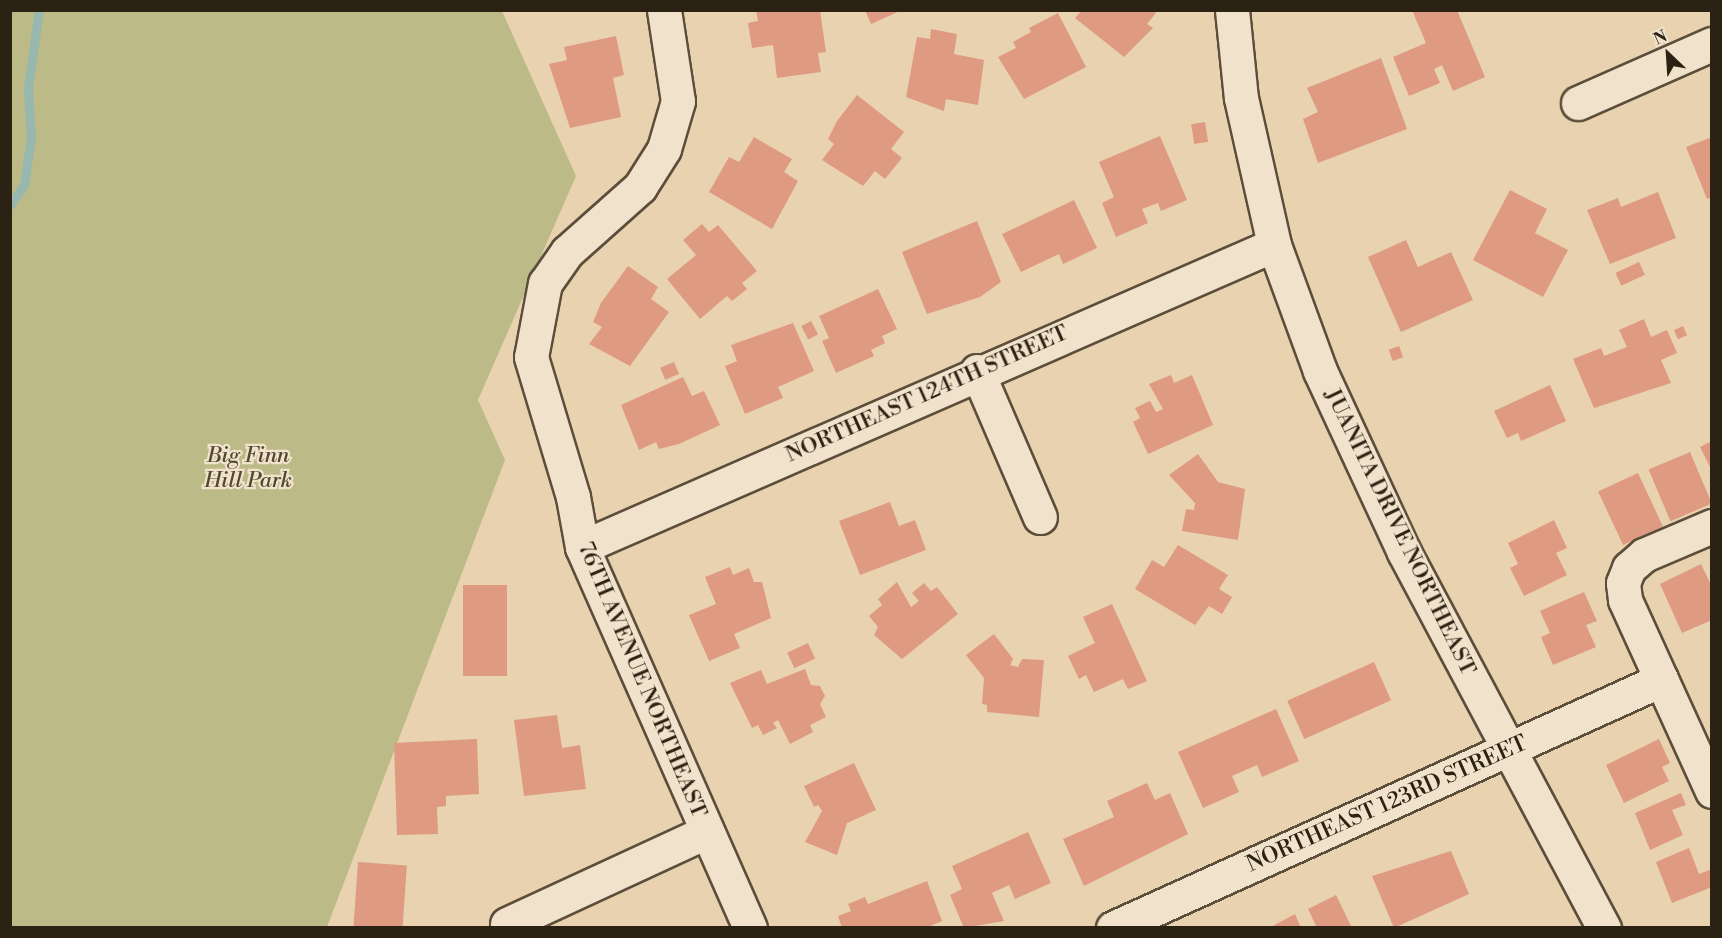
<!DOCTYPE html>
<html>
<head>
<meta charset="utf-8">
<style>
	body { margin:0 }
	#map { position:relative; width:1722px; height:938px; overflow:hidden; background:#e9d2b0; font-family:"Libre Bodoni",serif }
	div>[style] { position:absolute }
	.green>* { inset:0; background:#bcba87 }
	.stream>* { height:9px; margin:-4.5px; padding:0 4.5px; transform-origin:4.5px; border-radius:4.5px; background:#97b7af }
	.building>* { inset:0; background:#df9a82; transform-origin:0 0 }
	.roads { filter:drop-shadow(2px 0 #5b4e3a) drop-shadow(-2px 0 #5b4e3a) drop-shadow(0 2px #5b4e3a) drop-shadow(0 -2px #5b4e3a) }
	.street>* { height:33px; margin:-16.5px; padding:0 16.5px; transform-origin:16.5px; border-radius:16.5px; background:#f1e2cc }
	.secondary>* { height:33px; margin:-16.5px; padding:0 16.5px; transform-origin:16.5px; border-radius:16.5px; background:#f1e2cc }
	span { translate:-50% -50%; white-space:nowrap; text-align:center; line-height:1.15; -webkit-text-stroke:4.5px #f1e2cc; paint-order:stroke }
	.street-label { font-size:22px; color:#2c2213 }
	.park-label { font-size:22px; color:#504830; font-style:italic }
	.frame { position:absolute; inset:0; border:12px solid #2c2213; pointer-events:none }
	.north { position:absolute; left:1638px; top:24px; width:60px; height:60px; -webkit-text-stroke:4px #f1e2cc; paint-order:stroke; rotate:335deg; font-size:16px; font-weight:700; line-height:24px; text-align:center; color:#2c2213 }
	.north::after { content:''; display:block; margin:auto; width:21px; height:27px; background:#2c2213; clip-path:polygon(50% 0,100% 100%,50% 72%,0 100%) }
</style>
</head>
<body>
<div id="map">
	<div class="green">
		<i style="clip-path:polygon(10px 11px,502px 11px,576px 176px,478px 400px,505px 460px,327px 927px,11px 927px)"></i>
	</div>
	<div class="stream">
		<i style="left:10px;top:205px;width:24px;rotate:-55deg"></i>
		<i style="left:24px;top:185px;width:48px;rotate:-81.5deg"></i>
		<i style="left:31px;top:138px;width:50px;rotate:-93.4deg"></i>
		<i style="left:28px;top:88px;width:79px;rotate:-82deg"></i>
	</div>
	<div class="building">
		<i style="clip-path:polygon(756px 10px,820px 10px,826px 52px,818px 53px,821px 72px,777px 78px,773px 45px,752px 48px,748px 23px,758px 21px)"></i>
		<i style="clip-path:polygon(865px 10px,902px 10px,871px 24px)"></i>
		<i style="clip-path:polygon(1082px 10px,1153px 10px,1156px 13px,1147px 24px,1153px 28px,1124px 57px,1075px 18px)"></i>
		<i style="clip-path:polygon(1412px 10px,1457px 10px,1485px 77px,1453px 91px,1442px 65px,1434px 69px,1440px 83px,1409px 96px,1393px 57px,1426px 43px)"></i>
		<i style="clip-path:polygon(1058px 13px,1086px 67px,1024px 99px,998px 57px,1016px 48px,1013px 42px,1031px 32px,1029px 28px)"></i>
		<i style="clip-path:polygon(931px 29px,957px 34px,954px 54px,984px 60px,978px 105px,946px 99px,944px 111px,906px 97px,917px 37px,930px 39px)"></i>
		<i style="clip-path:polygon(616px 36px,624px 75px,613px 78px,621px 117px,570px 128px,549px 64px,567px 60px,564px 47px)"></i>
		<i style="clip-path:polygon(1381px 58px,1407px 129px,1318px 163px,1303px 119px,1318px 112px,1307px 88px)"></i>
		<i style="clip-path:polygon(857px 95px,904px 132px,891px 149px,902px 158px,885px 179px,875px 171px,863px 186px,822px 160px,834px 144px,828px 139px,837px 121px)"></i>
		<i style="left:1205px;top:122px;width:20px;height:14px;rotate:81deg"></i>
		<i style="clip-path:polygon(1160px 136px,1187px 200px,1161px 211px,1158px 203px,1142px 209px,1148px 223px,1116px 237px,1102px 203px,1114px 197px,1099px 162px)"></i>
		<i style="clip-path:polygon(754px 137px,792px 159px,784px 172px,798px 181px,772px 229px,709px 192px,729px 157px,739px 162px)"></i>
		<i style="clip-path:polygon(1712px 137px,1712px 197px,1707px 199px,1686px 147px)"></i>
		<i style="clip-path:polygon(1510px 190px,1547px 209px,1535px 233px,1568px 250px,1543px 297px,1473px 260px)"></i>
		<i style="clip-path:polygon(1658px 192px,1676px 238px,1610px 264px,1587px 210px,1618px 198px,1621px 207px)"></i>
		<i style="clip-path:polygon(1074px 200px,1097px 248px,1063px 264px,1059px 254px,1021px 272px,1002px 234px)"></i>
		<i style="clip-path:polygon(977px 221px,1001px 282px,980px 297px,927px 314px,902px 252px)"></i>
		<i style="clip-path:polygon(702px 224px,709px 232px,718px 225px,757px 271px,742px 283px,747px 289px,732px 301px,727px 296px,700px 319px,667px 279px,696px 255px,683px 240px)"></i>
		<i style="clip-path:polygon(1406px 240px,1418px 267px,1451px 252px,1473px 300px,1401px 332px,1368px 257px)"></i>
		<i style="left:1639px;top:262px;width:14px;height:26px;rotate:65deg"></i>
		<i style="clip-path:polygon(628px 266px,658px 287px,651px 299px,669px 312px,630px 366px,589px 344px,602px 327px,593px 322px,601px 303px)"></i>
		<i style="clip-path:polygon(878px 289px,897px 329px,882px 336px,885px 343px,871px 350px,874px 356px,836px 373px,822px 341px,829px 338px,819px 316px)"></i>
		<i style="clip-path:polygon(1644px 319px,1651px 337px,1667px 330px,1677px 353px,1661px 360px,1671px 383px,1594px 408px,1573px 359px,1601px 348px,1604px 356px,1627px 347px,1619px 330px)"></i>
		<i style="left:811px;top:321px;width:15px;height:11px;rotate:62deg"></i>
		<i style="clip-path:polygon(793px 323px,814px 371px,778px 387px,783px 398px,745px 414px,725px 366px,737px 361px,731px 345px)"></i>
		<i style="left:1683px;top:326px;width:10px;height:10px;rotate:66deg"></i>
		<i style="left:1399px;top:346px;width:12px;height:11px;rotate:70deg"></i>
		<i style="left:674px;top:362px;width:13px;height:15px;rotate:67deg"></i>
		<i style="clip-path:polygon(1171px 375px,1174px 383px,1192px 375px,1213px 425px,1148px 454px,1133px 422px,1140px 418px,1135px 408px,1150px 401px,1156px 412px,1163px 409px,1149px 384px)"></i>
		<i style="clip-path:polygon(683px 377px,692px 396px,704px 391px,720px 425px,679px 444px,659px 449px,656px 442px,639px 450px,621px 405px)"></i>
		<i style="clip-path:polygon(1550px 385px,1566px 421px,1521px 441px,1518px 433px,1507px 438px,1494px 411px)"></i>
		<i style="clip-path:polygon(1712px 441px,1712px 471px,1700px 447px)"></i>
		<i style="left:1690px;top:452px;width:56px;height:45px;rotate:67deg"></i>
		<i style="clip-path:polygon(1198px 454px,1218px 482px,1245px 489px,1238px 540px,1182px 531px,1186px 509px,1194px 510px,1195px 503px,1169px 475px)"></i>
		<i style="left:1638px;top:473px;width:59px;height:44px;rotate:65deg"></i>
		<i style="clip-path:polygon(890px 502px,899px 526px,915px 520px,926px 550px,860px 575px,839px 521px)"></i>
		<i style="clip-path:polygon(1554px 520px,1567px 548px,1556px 553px,1567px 575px,1524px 596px,1510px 568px,1518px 564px,1508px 543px)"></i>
		<i style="clip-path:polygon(1178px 545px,1228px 575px,1219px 589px,1232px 597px,1222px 614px,1209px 606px,1195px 625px,1135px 589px,1152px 560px,1164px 567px)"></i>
		<i style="clip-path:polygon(1701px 564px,1712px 587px,1712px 620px,1682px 633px,1660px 584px)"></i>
		<i style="clip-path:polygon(730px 567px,733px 575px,749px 568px,754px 582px,762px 582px,771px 618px,734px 634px,740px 648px,709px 661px,689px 615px,716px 604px,705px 577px)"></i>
		<i style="clip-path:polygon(897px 582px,911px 607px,919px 601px,912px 593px,924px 583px,931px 591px,937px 587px,958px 614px,902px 659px,874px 635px,878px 627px,869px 616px,882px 605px,878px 599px)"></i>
		<i style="left:463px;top:585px;width:44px;height:91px"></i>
		<i style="clip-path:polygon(1584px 592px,1597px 621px,1586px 625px,1596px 647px,1553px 665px,1541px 637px,1550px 633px,1540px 611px)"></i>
		<i style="clip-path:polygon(1112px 604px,1147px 681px,1128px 689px,1123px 679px,1094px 692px,1086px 675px,1079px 679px,1068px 656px,1095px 643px,1083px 617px)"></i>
		<i style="clip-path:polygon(994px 634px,1013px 659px,1010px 665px,1018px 667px,1022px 659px,1044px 660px,1039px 717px,987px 712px,987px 705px,982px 704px,984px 678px,966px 655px)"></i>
		<i style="left:808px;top:643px;width:17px;height:23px;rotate:65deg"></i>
		<i style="left:1374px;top:662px;width:42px;height:95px;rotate:66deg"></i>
		<i style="clip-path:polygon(805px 669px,811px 685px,820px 686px,825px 696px,820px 704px,826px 717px,810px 725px,813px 732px,790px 744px,778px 720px,773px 723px,777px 728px,763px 735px,758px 725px,752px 728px,730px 683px,761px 670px,767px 684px)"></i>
		<i style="clip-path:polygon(1276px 709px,1299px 761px,1262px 777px,1257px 765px,1232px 776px,1239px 792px,1203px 808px,1178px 752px)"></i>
		<i style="clip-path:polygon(557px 715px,562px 748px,580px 745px,586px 789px,524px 796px,514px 720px)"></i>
		<i style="clip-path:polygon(477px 739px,479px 794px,446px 796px,446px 806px,437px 807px,438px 834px,397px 835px,394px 743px)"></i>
		<i style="clip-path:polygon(1659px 739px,1670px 763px,1662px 767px,1669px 781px,1624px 803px,1606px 765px)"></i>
		<i style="clip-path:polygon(854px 763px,876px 810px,847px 823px,837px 855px,805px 842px,822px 811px,818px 805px,814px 807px,804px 786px)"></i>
		<i style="clip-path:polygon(1147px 783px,1155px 800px,1170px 793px,1188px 834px,1084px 886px,1063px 839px,1114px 817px,1107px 801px)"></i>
		<i style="clip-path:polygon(1681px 793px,1686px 805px,1672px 810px,1683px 835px,1650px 850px,1635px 813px)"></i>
		<i style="clip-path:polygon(1028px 832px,1051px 883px,1015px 899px,1009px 885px,992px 893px,1004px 921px,964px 928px,950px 895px,962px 889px,952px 866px)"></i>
		<i style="clip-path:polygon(1689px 848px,1699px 874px,1712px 869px,1712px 887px,1672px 903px,1656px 862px)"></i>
		<i style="clip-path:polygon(1451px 851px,1469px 894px,1394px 928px,1372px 876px)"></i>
		<i style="left:358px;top:862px;width:49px;height:66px;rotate:4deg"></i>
		<i style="clip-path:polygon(927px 881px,942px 921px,926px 928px,842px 928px,838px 916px,851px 911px,848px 904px,865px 897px,868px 904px)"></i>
		<i style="clip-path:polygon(1336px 895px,1352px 928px,1317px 928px,1308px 909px)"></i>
		<i style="clip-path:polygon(1295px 914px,1301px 928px,1269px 928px)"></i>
	</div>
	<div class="roads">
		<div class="street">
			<i style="left:664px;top:10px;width:92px;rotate:81.3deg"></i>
			<i style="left:678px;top:101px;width:50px;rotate:106.3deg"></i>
			<i style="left:664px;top:149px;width:45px;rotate:122.3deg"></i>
			<i style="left:640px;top:187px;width:98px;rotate:138.3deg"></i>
			<i style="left:567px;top:252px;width:38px;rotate:125deg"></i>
			<i style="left:545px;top:283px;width:75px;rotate:100.7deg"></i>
			<i style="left:531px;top:357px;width:146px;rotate:73.3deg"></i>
			<i style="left:573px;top:497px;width:51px;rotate:79.8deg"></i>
			<i style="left:582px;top:547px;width:416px;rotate:66.2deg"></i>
			<i style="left:1578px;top:103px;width:146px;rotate:-23.8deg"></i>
			<i style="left:977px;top:371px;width:159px;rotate:66.7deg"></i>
			<i style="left:1712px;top:526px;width:74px;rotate:156.9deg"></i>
			<i style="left:1644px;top:555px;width:20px;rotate:139deg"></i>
			<i style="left:1629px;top:568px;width:16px;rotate:112deg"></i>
			<i style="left:1623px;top:583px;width:17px;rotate:83deg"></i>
			<i style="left:1625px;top:600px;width:210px;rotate:65.5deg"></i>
			<i style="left:582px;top:547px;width:755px;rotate:-23.58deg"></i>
			<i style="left:507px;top:924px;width:219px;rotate:-24.8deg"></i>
			<i style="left:1113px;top:928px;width:602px;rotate:-24.35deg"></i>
		</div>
		<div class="secondary">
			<i style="left:1232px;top:10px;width:88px;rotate:84.2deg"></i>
			<i style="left:1241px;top:98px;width:151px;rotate:77.3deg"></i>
			<i style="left:1274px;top:245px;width:134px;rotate:69.9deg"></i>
			<i style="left:1320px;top:371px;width:200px;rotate:65.1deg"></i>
			<i style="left:1404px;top:552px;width:426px;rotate:62deg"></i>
		</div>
	</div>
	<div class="street-label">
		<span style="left:927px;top:394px;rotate:-24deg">NORTHEAST 124TH STREET</span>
		<span style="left:1400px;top:532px;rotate:64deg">JUANITA DRIVE NORTHEAST</span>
		<span style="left:642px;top:680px;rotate:67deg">76TH AVENUE NORTHEAST</span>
		<span style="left:1387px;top:804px;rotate:-24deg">NORTHEAST 123RD STREET</span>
	</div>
	<div class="park-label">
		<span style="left:248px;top:468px">Big Finn<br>Hill Park</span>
	</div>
	<div class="frame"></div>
	<div class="north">N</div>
</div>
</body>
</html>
